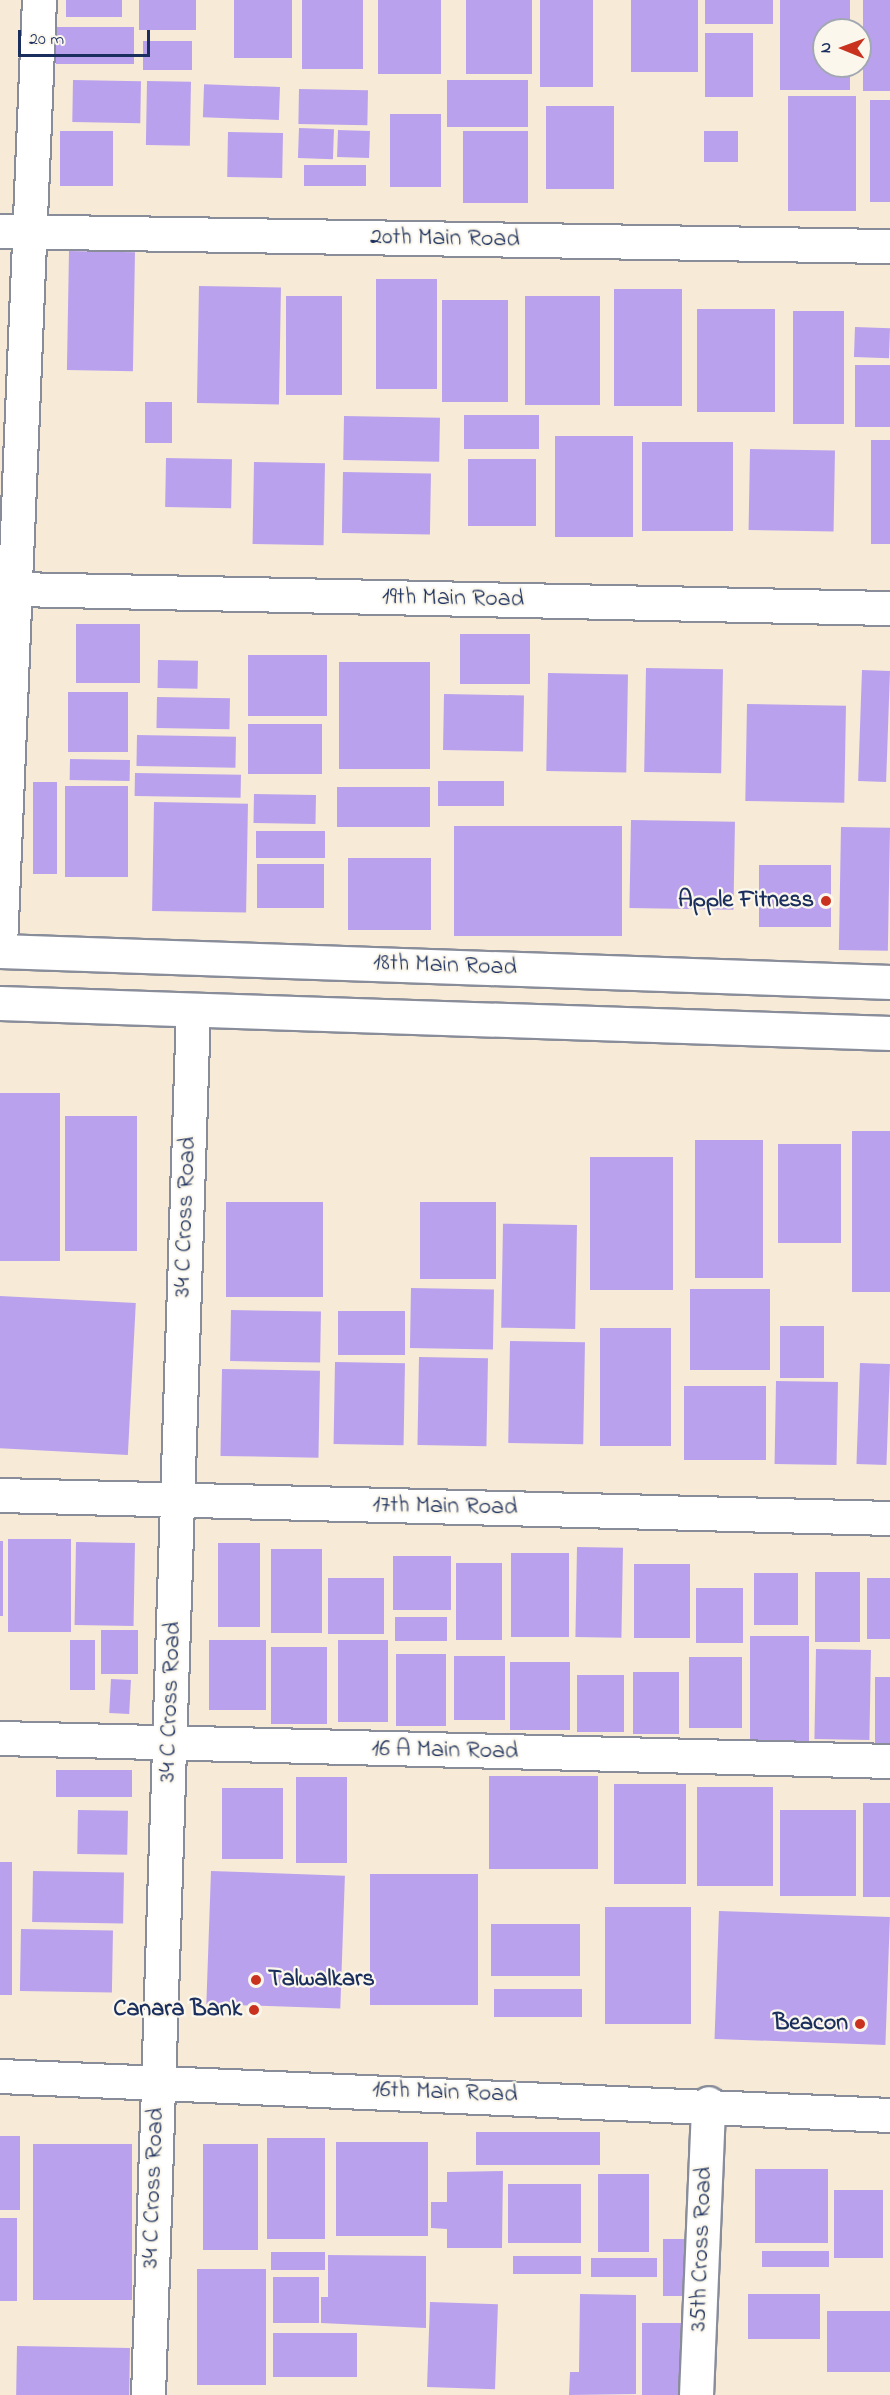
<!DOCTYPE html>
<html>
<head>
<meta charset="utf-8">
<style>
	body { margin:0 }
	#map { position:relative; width:890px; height:2395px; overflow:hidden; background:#f7ebd7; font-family:"Indie Flower",sans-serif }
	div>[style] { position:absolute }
	.building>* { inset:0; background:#baa1ed; transform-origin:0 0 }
	.roads { filter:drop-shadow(2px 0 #898d9a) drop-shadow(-2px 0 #898d9a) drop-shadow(0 2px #898d9a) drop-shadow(0 -2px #898d9a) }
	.minor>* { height:33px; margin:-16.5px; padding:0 16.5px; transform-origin:16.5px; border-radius:16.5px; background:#fff }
	.major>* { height:33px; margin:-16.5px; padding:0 16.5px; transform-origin:16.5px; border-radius:16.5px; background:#fff }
	.dots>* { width:16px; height:16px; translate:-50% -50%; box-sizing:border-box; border:3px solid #fbf7ec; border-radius:50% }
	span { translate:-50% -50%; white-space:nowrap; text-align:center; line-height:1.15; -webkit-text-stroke:4.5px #fbf7ec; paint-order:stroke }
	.street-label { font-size:24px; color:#1b2f5e }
	.poi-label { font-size:24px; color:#1b2f5e; font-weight:700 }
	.right { translate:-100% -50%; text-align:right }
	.left { translate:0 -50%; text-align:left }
	.north { position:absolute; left:812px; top:18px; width:60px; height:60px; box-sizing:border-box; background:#fbf7ec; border:2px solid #a1a7b3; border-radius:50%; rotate:271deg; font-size:16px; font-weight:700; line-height:24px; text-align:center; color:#1b2f5e }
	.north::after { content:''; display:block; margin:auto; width:21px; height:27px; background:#c8321e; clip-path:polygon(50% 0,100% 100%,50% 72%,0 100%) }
	.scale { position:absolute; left:18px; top:30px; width:132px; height:27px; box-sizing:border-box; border:3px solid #1b2f5e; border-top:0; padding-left:8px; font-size:18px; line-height:21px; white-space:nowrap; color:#1b2f5e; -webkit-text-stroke:4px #fbf7ec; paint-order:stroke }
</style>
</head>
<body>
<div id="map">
	<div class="building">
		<i style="left:66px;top:0;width:56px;height:17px"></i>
		<i style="left:139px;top:0;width:57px;height:30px"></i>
		<i style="left:234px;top:0;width:58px;height:58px"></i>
		<i style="left:302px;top:0;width:61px;height:69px"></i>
		<i style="left:378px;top:0;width:63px;height:74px"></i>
		<i style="left:466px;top:0;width:66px;height:74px"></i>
		<i style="left:540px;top:0;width:53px;height:87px"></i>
		<i style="left:631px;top:0;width:67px;height:72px"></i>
		<i style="left:705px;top:0;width:68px;height:24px"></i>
		<i style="clip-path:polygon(780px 0,850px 0,850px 30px,824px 30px,824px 66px,850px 66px,850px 90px,780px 90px)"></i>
		<i style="left:863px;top:0;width:27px;height:91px"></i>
		<i style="left:56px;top:27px;width:78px;height:37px"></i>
		<i style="left:705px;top:33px;width:48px;height:64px"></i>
		<i style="left:143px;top:41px;width:49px;height:29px"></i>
		<i style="left:73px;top:80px;width:68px;height:42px;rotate:1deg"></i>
		<i style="left:447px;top:80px;width:81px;height:47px"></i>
		<i style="left:147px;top:81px;width:44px;height:64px;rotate:1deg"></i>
		<i style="left:280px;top:87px;width:33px;height:76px;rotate:92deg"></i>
		<i style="left:299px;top:89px;width:69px;height:35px;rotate:1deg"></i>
		<i style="left:788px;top:96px;width:68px;height:115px"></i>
		<i style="left:870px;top:100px;width:20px;height:102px"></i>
		<i style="left:546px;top:106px;width:68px;height:83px"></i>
		<i style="left:390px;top:114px;width:51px;height:73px"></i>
		<i style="left:299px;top:128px;width:35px;height:30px;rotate:2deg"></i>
		<i style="left:338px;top:130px;width:32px;height:27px;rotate:2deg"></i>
		<i style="left:60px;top:131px;width:53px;height:55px"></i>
		<i style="left:463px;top:131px;width:65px;height:72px"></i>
		<i style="left:704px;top:131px;width:34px;height:31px"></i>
		<i style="left:228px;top:132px;width:55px;height:45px;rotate:1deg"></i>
		<i style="left:304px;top:165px;width:62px;height:21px"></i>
		<i style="left:69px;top:251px;width:66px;height:119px;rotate:1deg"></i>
		<i style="left:376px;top:279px;width:61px;height:110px"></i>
		<i style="left:199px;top:286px;width:82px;height:117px;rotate:1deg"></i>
		<i style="left:614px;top:289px;width:68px;height:117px"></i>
		<i style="left:286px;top:296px;width:56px;height:99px"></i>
		<i style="left:525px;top:296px;width:75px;height:109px"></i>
		<i style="left:442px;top:300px;width:66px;height:102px"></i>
		<i style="left:697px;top:309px;width:78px;height:103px"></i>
		<i style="left:793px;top:311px;width:51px;height:113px"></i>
		<i style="left:855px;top:327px;width:35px;height:30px;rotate:2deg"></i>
		<i style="left:855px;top:365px;width:35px;height:62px"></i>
		<i style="left:172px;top:402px;width:41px;height:27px;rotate:90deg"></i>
		<i style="left:464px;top:415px;width:75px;height:34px"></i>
		<i style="left:344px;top:416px;width:96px;height:44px;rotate:1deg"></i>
		<i style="left:555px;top:436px;width:78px;height:101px"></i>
		<i style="left:871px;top:440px;width:19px;height:104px"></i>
		<i style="left:642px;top:442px;width:91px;height:89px"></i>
		<i style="left:750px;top:449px;width:85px;height:81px;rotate:1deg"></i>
		<i style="left:166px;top:458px;width:66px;height:49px;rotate:1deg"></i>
		<i style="left:468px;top:459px;width:68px;height:67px"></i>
		<i style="left:254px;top:462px;width:71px;height:82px;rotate:1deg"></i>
		<i style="left:343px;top:472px;width:88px;height:61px;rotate:1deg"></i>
		<i style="left:76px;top:624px;width:64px;height:59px"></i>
		<i style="left:460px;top:634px;width:70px;height:50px"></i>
		<i style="left:248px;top:655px;width:79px;height:61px"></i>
		<i style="left:158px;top:660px;width:40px;height:28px;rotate:1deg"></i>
		<i style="left:339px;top:662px;width:91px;height:107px"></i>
		<i style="left:646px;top:668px;width:77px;height:104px;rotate:1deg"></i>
		<i style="left:862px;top:670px;width:28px;height:111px;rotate:2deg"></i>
		<i style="left:548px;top:673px;width:80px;height:98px;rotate:1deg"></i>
		<i style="left:68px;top:692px;width:60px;height:60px"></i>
		<i style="left:444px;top:694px;width:80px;height:56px;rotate:1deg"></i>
		<i style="left:157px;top:697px;width:73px;height:31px;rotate:1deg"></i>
		<i style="left:747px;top:704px;width:99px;height:97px;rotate:1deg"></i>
		<i style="left:248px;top:724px;width:74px;height:50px"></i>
		<i style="left:137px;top:735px;width:99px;height:31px;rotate:1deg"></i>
		<i style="left:70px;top:759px;width:60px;height:21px;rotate:1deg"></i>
		<i style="left:135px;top:773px;width:106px;height:23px;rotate:1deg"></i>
		<i style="left:504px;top:781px;width:25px;height:66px;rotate:90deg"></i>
		<i style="left:33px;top:782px;width:24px;height:92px"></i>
		<i style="left:65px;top:786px;width:63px;height:91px"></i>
		<i style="left:337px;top:787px;width:93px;height:40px"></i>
		<i style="left:254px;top:794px;width:62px;height:29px;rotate:1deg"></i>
		<i style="left:154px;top:802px;width:94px;height:109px;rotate:1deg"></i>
		<i style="left:631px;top:820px;width:104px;height:88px;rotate:1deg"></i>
		<i style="left:454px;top:826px;width:168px;height:110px"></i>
		<i style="left:841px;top:827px;width:49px;height:123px;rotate:1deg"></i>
		<i style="left:256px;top:831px;width:69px;height:27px"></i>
		<i style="left:348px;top:858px;width:83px;height:72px"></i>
		<i style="left:324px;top:864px;width:44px;height:67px;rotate:90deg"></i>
		<i style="left:759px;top:865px;width:72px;height:62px"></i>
		<i style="left:0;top:1093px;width:60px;height:168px"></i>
		<i style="left:65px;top:1116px;width:72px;height:135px"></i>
		<i style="left:852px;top:1131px;width:38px;height:161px"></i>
		<i style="left:695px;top:1140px;width:68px;height:138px"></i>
		<i style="left:778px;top:1144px;width:63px;height:99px"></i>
		<i style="left:590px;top:1157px;width:83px;height:133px"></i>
		<i style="left:226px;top:1202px;width:97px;height:95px"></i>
		<i style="left:420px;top:1202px;width:76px;height:77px"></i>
		<i style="left:577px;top:1225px;width:104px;height:74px;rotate:91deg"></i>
		<i style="left:411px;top:1288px;width:83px;height:60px;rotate:1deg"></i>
		<i style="left:690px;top:1289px;width:80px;height:81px"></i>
		<i style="left:0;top:1296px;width:136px;height:152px;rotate:3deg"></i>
		<i style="left:231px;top:1310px;width:90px;height:51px;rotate:1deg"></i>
		<i style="left:338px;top:1311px;width:67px;height:44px"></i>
		<i style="left:780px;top:1326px;width:44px;height:52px"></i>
		<i style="left:600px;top:1328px;width:71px;height:118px"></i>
		<i style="left:510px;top:1341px;width:75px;height:102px;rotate:1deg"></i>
		<i style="left:419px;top:1357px;width:69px;height:88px;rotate:1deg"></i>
		<i style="left:335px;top:1362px;width:70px;height:82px;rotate:1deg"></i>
		<i style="left:860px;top:1363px;width:30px;height:101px;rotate:2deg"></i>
		<i style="left:222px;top:1369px;width:98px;height:87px;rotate:1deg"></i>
		<i style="left:776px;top:1381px;width:62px;height:83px;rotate:1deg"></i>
		<i style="left:684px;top:1386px;width:82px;height:74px"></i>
		<i style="left:8px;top:1539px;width:63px;height:93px"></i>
		<i style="left:0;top:1541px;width:3px;height:75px"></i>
		<i style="left:76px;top:1542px;width:59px;height:83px;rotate:1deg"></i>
		<i style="left:218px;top:1543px;width:42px;height:84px"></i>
		<i style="left:577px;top:1547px;width:46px;height:90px;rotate:1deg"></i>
		<i style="left:271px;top:1549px;width:51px;height:84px"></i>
		<i style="left:511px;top:1553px;width:58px;height:84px"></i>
		<i style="left:393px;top:1556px;width:58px;height:54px"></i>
		<i style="left:456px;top:1563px;width:46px;height:77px"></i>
		<i style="left:634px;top:1564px;width:56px;height:74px"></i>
		<i style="left:815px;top:1572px;width:45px;height:70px"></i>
		<i style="left:754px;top:1573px;width:44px;height:52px"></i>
		<i style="left:328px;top:1578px;width:56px;height:56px"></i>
		<i style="left:867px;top:1578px;width:23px;height:61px"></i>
		<i style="left:696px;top:1588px;width:47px;height:55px"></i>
		<i style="left:447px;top:1617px;width:24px;height:52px;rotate:90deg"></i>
		<i style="left:101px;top:1630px;width:37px;height:44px"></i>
		<i style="left:750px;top:1636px;width:59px;height:109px"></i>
		<i style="left:70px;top:1640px;width:25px;height:50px"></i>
		<i style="left:209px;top:1640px;width:57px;height:70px"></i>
		<i style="left:338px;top:1640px;width:50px;height:82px"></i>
		<i style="left:271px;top:1647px;width:56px;height:77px"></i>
		<i style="left:816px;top:1649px;width:55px;height:90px;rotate:1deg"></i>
		<i style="left:446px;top:1654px;width:72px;height:50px;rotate:90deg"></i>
		<i style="left:454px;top:1656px;width:51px;height:64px"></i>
		<i style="left:689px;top:1657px;width:53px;height:71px"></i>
		<i style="left:510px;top:1662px;width:60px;height:68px"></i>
		<i style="left:633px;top:1672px;width:46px;height:62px"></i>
		<i style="left:577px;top:1675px;width:47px;height:57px"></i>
		<i style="left:875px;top:1677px;width:15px;height:68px"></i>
		<i style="left:111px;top:1679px;width:20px;height:34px;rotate:3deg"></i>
		<i style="left:56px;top:1770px;width:76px;height:27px"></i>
		<i style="left:489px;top:1776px;width:109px;height:93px"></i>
		<i style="left:296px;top:1777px;width:51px;height:86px"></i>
		<i style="left:614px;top:1784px;width:72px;height:100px"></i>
		<i style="left:697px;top:1787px;width:76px;height:99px"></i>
		<i style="left:222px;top:1788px;width:61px;height:71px"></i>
		<i style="left:863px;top:1803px;width:27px;height:94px"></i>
		<i style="left:78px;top:1810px;width:50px;height:44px;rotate:1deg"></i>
		<i style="left:780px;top:1810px;width:76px;height:86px"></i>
		<i style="left:0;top:1862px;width:12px;height:133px"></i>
		<i style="left:33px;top:1871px;width:91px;height:51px;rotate:1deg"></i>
		<i style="left:211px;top:1871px;width:134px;height:133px;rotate:2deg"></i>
		<i style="left:370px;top:1874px;width:108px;height:131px"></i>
		<i style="left:605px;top:1907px;width:86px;height:117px"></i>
		<i style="left:719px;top:1911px;width:171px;height:128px;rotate:2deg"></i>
		<i style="left:491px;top:1924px;width:89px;height:52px"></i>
		<i style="left:21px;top:1929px;width:92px;height:62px;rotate:1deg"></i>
		<i style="left:494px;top:1989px;width:88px;height:28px"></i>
		<i style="left:476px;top:2132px;width:124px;height:33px"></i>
		<i style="left:0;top:2136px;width:20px;height:74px"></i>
		<i style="left:325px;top:2138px;width:101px;height:58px;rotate:90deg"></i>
		<i style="left:336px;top:2142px;width:92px;height:94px"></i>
		<i style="left:33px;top:2144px;width:99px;height:156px"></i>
		<i style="left:203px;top:2144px;width:55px;height:106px"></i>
		<i style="left:755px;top:2169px;width:73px;height:74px"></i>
		<i style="clip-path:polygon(503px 2171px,502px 2248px,447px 2248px,447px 2229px,431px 2228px,431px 2202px,447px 2202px,447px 2172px)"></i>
		<i style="left:598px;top:2174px;width:51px;height:78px"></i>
		<i style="left:508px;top:2184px;width:73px;height:59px"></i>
		<i style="left:834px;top:2190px;width:49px;height:68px"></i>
		<i style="left:0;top:2218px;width:17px;height:83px"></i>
		<i style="left:685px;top:2239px;width:57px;height:22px;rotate:90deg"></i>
		<i style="left:762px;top:2251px;width:67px;height:16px"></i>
		<i style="left:271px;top:2252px;width:54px;height:18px"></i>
		<i style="clip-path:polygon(328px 2255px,426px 2256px,426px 2328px,321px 2323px,321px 2297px,328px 2297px)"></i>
		<i style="left:513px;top:2256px;width:68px;height:18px"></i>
		<i style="left:591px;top:2258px;width:66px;height:19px"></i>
		<i style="left:266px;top:2269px;width:116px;height:69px;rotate:90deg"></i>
		<i style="left:273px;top:2277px;width:46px;height:46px"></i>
		<i style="clip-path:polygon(580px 2294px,636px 2295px,636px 2394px,569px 2395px,570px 2372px,579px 2372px)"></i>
		<i style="left:748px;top:2294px;width:72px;height:45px"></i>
		<i style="left:430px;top:2302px;width:68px;height:85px;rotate:2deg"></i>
		<i style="left:890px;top:2311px;width:61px;height:63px;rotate:90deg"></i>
		<i style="left:642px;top:2323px;width:41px;height:72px"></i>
		<i style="left:273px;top:2333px;width:84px;height:44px"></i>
		<i style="left:17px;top:2346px;width:113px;height:49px;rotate:1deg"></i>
	</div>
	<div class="roads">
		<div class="minor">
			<i style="left:0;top:231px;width:890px;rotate:0.97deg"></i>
			<i style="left:16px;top:589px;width:874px;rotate:1.25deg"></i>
			<i style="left:0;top:946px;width:947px;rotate:-87.64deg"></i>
			<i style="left:0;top:1495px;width:890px;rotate:1.48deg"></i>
			<i style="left:0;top:1738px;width:890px;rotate:1.48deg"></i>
			<i style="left:0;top:2076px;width:891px;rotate:2.51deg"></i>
			<i style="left:148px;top:2395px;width:1386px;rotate:-88.14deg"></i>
			<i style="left:696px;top:2395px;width:292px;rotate:-87.6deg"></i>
		</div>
		<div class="major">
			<i style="left:0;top:951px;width:891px;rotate:1.99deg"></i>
			<i style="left:0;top:1003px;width:891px;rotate:1.93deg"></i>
		</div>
	</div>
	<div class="dots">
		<i style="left:826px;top:901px;background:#c8321e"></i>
		<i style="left:256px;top:1980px;background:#c8321e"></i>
		<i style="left:254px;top:2010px;background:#c8321e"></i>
		<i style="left:860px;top:2024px;background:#c8321e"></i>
	</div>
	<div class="street-label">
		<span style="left:445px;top:239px;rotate:1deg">20th Main Road</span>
		<span style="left:453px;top:599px;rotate:1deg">19th Main Road</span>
		<span style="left:445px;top:966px;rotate:2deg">18th Main Road</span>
		<span style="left:186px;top:1217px;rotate:-88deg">34 C Cross Road</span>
		<span style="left:445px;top:1507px;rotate:1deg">17th Main Road</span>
		<span style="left:171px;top:1702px;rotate:-88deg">34 C Cross Road</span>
		<span style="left:445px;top:1751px;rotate:1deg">16 A Main Road</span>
		<span style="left:445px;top:2093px;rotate:2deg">16th Main Road</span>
		<span style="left:154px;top:2188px;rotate:-88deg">34 C Cross Road</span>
		<span style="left:702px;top:2249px;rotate:-88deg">35th Cross Road</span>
	</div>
	<div class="poi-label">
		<span class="right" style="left:814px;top:901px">Apple Fitness</span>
		<span class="left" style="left:268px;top:1980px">Talwalkars</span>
		<span class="right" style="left:242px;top:2010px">Canara Bank</span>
		<span class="right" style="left:848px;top:2024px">Beacon</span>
	</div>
	<div class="north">N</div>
	<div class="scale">20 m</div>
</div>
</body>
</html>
